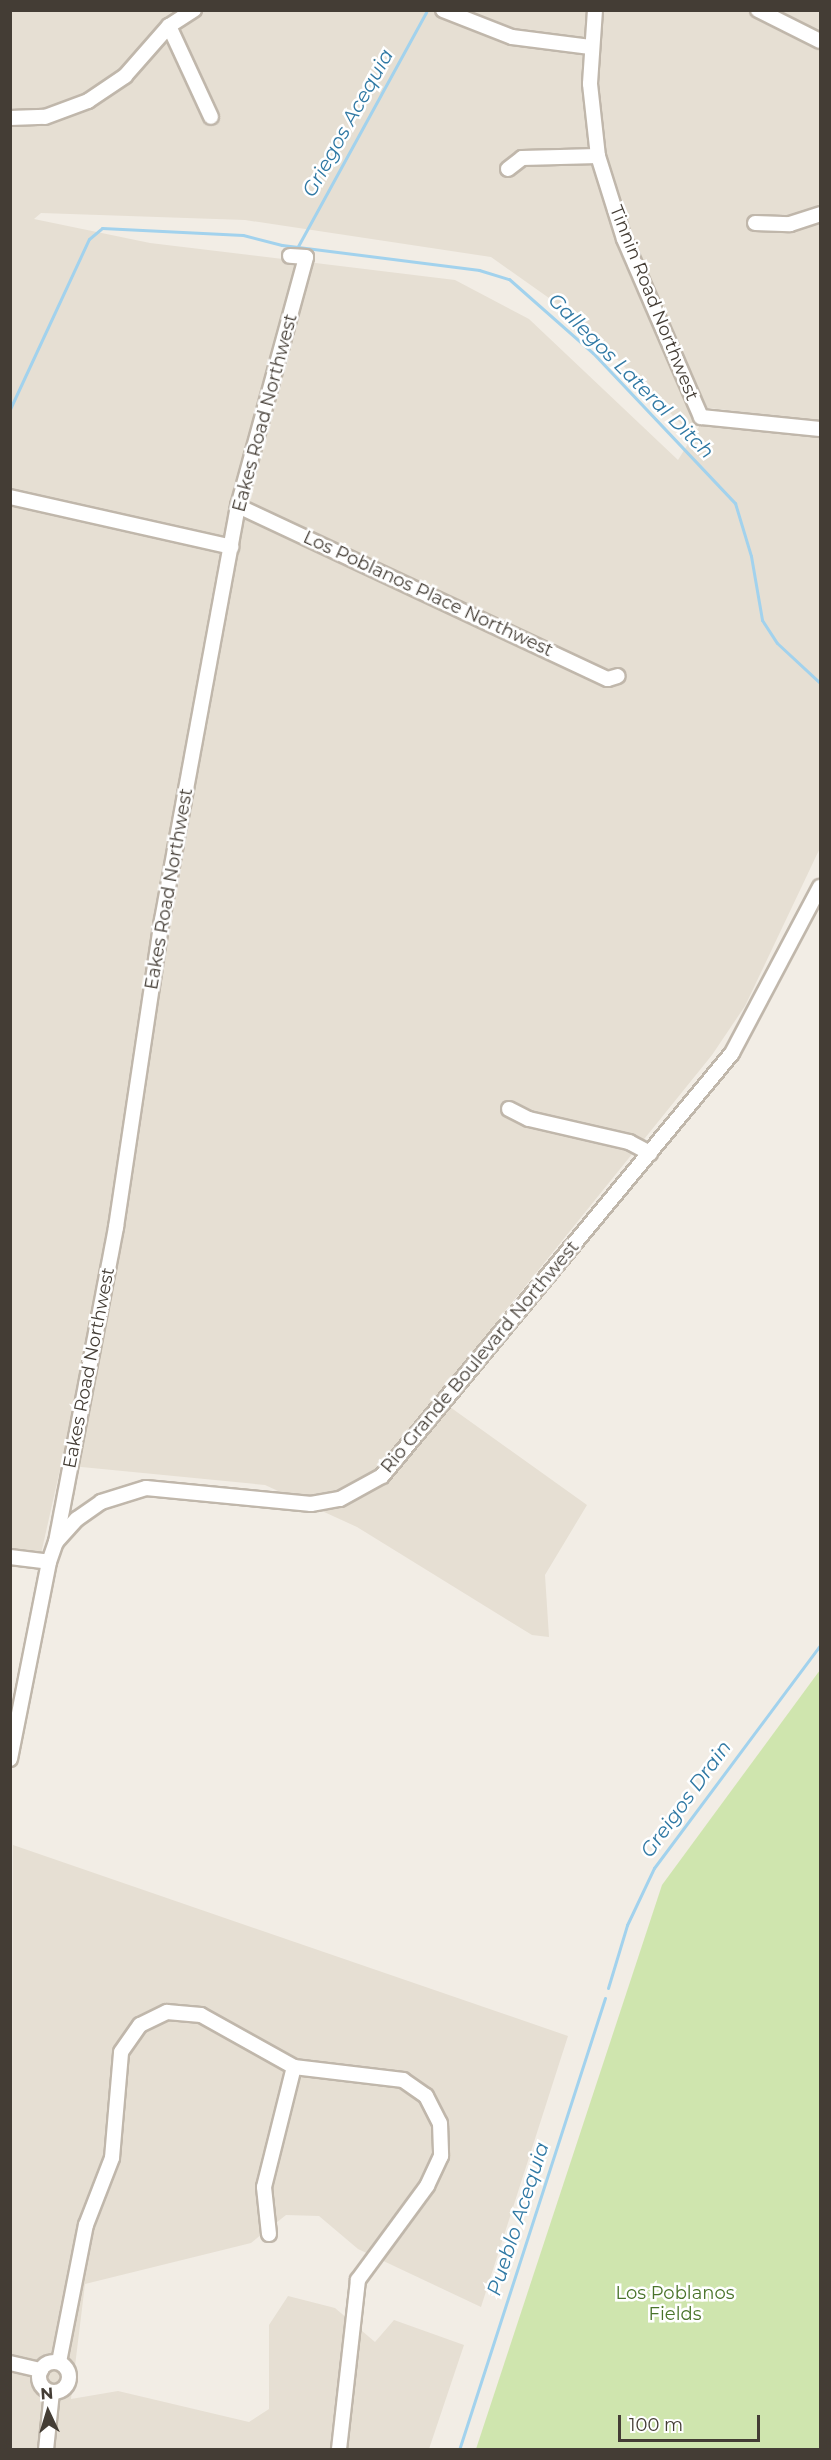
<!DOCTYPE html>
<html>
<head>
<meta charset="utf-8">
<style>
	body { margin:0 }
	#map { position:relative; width:831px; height:2460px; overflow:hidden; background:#f2ede5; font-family:Montserrat,sans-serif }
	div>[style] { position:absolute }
	.residential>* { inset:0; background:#e6dfd3 }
	.green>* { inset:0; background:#cfe5ae }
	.stream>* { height:3px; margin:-1.5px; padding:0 1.5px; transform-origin:1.5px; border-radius:1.5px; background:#a2d2ed }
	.roads { filter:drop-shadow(2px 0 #c0b7ab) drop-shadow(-2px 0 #c0b7ab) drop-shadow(0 2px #c0b7ab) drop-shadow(0 -2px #c0b7ab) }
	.minor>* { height:14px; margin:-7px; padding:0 7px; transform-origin:7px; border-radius:7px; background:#fff }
	.minor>.ring { margin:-7px; padding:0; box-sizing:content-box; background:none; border:14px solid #fff; border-radius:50% }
	span { translate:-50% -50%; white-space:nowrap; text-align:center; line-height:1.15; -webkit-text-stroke:5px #fff; paint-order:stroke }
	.street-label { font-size:18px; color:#443d35 }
	.park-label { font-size:18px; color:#49732a }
	.water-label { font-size:20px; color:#3079a4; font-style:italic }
	.frame { position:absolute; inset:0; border:12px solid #443d35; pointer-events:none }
	.north { position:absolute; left:18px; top:2382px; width:60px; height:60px; -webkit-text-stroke:4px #fff; paint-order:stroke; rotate:356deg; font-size:16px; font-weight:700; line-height:24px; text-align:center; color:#443d35 }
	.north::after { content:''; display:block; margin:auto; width:21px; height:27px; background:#443d35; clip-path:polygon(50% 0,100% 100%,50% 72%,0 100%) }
	.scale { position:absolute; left:618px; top:2415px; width:142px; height:27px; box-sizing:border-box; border:3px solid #443d35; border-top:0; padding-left:8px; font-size:18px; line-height:21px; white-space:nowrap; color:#443d35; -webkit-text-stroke:4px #fff; paint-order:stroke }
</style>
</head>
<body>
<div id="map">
	<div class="residential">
		<i style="clip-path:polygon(11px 11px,820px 11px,820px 421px,709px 408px,685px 428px,573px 315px,491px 257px,245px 220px,41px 213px,34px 219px,150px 243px,455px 280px,529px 319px,678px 460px,700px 425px,820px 437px,820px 848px,745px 1006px,712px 1055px,436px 1397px,587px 1505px,545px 1575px,549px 1637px,532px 1635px,357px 1527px,265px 1485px,61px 1465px,41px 1554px,11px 1550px)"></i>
		<i style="clip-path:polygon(13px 1845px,568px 2036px,481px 2307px,358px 2249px,319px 2216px,286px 2215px,251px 2243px,85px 2284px,71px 2399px,118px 2391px,249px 2422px,269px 2409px,269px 2325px,288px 2296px,335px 2308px,375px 2342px,394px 2320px,464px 2345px,429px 2449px,11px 2450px)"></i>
	</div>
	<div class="green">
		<i style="clip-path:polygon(820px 1670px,820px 2449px,476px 2449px,662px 1885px)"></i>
	</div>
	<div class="stream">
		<i style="left:297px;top:248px;width:269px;rotate:-61.3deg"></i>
		<i style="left:10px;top:409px;width:187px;rotate:-65.1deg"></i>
		<i style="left:89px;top:239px;width:17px;rotate:-40deg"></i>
		<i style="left:102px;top:228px;width:141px;rotate:2.8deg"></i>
		<i style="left:243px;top:235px;width:40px;rotate:14.4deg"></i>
		<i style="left:282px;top:245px;width:199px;rotate:7.2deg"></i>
		<i style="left:479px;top:270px;width:31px;rotate:17deg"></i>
		<i style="left:509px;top:279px;width:112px;rotate:41.4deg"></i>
		<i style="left:593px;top:353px;width:207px;rotate:46.6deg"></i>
		<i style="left:735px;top:503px;width:55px;rotate:73.2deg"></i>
		<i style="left:751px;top:556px;width:65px;rotate:80.2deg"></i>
		<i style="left:762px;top:620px;width:27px;rotate:57deg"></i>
		<i style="left:777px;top:643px;width:59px;rotate:42.9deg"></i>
		<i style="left:608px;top:1988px;width:66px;rotate:-73.2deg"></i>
		<i style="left:627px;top:1925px;width:63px;rotate:-64.7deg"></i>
		<i style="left:654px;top:1868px;width:278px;rotate:-53.3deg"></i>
		<i style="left:459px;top:2450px;width:475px;rotate:-72.1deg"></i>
	</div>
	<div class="roads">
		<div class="minor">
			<i style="left:443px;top:10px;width:74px;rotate:21.4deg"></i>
			<i style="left:512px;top:37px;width:79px;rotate:7.3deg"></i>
			<i style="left:595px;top:10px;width:74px;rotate:93.9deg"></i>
			<i style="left:590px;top:84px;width:72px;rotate:83.7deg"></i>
			<i style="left:598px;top:156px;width:87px;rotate:72.6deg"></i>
			<i style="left:624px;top:239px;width:194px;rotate:66.6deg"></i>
			<i style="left:701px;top:417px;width:120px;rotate:5.8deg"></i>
			<i style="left:758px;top:10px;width:69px;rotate:26.6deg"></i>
			<i style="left:169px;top:26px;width:100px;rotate:65.2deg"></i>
			<i style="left:10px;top:118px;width:35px;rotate:-2deg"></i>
			<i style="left:45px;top:117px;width:46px;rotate:-20.4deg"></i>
			<i style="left:88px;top:101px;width:45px;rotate:-34deg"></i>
			<i style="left:125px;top:76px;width:67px;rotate:-48.7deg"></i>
			<i style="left:169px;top:26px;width:30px;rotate:-33deg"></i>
			<i style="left:508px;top:169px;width:18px;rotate:-38deg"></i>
			<i style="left:522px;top:158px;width:76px;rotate:-1.5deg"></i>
			<i style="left:755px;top:223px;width:35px;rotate:2deg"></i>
			<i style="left:790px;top:224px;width:32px;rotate:-18deg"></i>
			<i style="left:10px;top:497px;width:227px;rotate:12.7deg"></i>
			<i style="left:238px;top:506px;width:408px;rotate:25.1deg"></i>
			<i style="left:608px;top:679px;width:10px;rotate:-17deg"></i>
			<i style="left:509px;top:1109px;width:22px;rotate:27deg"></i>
			<i style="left:529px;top:1119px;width:103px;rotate:13deg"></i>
			<i style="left:629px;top:1142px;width:24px;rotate:28deg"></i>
			<i style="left:56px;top:1542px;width:321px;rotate:-79.2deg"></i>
			<i style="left:116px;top:1227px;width:310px;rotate:-81.5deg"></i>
			<i style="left:162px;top:920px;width:421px;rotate:-79.6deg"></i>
			<i style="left:238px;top:506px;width:258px;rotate:-74.7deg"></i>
			<i style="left:306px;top:257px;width:16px;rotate:-176deg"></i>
			<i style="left:10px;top:1557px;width:39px;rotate:7deg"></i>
			<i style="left:10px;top:1759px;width:201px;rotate:-78.8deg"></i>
			<i style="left:49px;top:1562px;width:21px;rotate:-71deg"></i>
			<i style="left:56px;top:1542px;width:31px;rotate:-48deg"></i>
			<i style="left:77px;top:1519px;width:29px;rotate:-35deg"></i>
			<i style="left:101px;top:1502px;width:47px;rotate:-17.3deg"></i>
			<i style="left:146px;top:1488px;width:166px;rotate:5.5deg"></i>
			<i style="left:311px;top:1504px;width:29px;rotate:-10deg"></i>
			<i style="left:340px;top:1499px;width:48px;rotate:-28.7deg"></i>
			<i style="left:382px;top:1476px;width:549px;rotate:-50.39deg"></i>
			<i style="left:732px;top:1053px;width:188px;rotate:-62.1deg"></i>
			<i style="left:269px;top:2234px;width:47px;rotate:-96.1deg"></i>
			<i style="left:264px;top:2187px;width:124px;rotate:-76deg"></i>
			<i class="ring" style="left:39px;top:2362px;width:16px;height:16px"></i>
			<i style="left:59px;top:2362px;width:140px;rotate:-78.9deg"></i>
			<i style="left:86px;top:2225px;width:72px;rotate:-68.8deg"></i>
			<i style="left:112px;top:2158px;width:106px;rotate:-85.1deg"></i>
			<i style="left:121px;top:2052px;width:33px;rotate:-55deg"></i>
			<i style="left:140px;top:2025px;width:30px;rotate:-26deg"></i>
			<i style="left:167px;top:2012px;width:34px;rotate:5deg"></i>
			<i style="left:201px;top:2015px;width:107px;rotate:29.2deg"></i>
			<i style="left:294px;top:2067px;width:110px;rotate:6.8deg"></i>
			<i style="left:403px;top:2080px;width:28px;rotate:35deg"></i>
			<i style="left:426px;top:2096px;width:30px;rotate:63deg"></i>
			<i style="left:440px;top:2123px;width:33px;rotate:88deg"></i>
			<i style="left:441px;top:2156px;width:33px;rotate:115deg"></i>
			<i style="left:427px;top:2186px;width:117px;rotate:126.3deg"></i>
			<i style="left:358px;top:2280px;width:171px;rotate:96.4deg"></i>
			<i style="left:10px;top:2363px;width:32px;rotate:13deg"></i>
			<i style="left:46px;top:2450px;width:58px;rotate:-84.1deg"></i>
		</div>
	</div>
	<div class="street-label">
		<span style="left:654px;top:303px;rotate:68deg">Tinnin Road Northwest</span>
		<span style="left:265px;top:413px;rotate:-75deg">Eakes Road Northwest</span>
		<span style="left:428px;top:594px;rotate:25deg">Los Poblanos Place Northwest</span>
		<span style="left:169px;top:889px;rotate:-80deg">Eakes Road Northwest</span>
		<span style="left:480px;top:1357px;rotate:-50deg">Rio Grande Boulevard Northwest</span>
		<span style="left:89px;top:1368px;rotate:-79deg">Eakes Road Northwest</span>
	</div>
	<div class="park-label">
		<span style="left:675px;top:2304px">Los Poblanos<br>Fields</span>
	</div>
	<div class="water-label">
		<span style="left:348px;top:123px;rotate:-61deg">Griegos Acequia</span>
		<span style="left:631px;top:376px;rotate:45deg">Gallegos Lateral Ditch</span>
		<span style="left:686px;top:1799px;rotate:-54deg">Greigos Drain</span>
		<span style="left:518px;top:2219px;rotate:-72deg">Pueblo Acequia</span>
	</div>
	<div class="frame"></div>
	<div class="north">N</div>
	<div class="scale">100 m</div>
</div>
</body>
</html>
